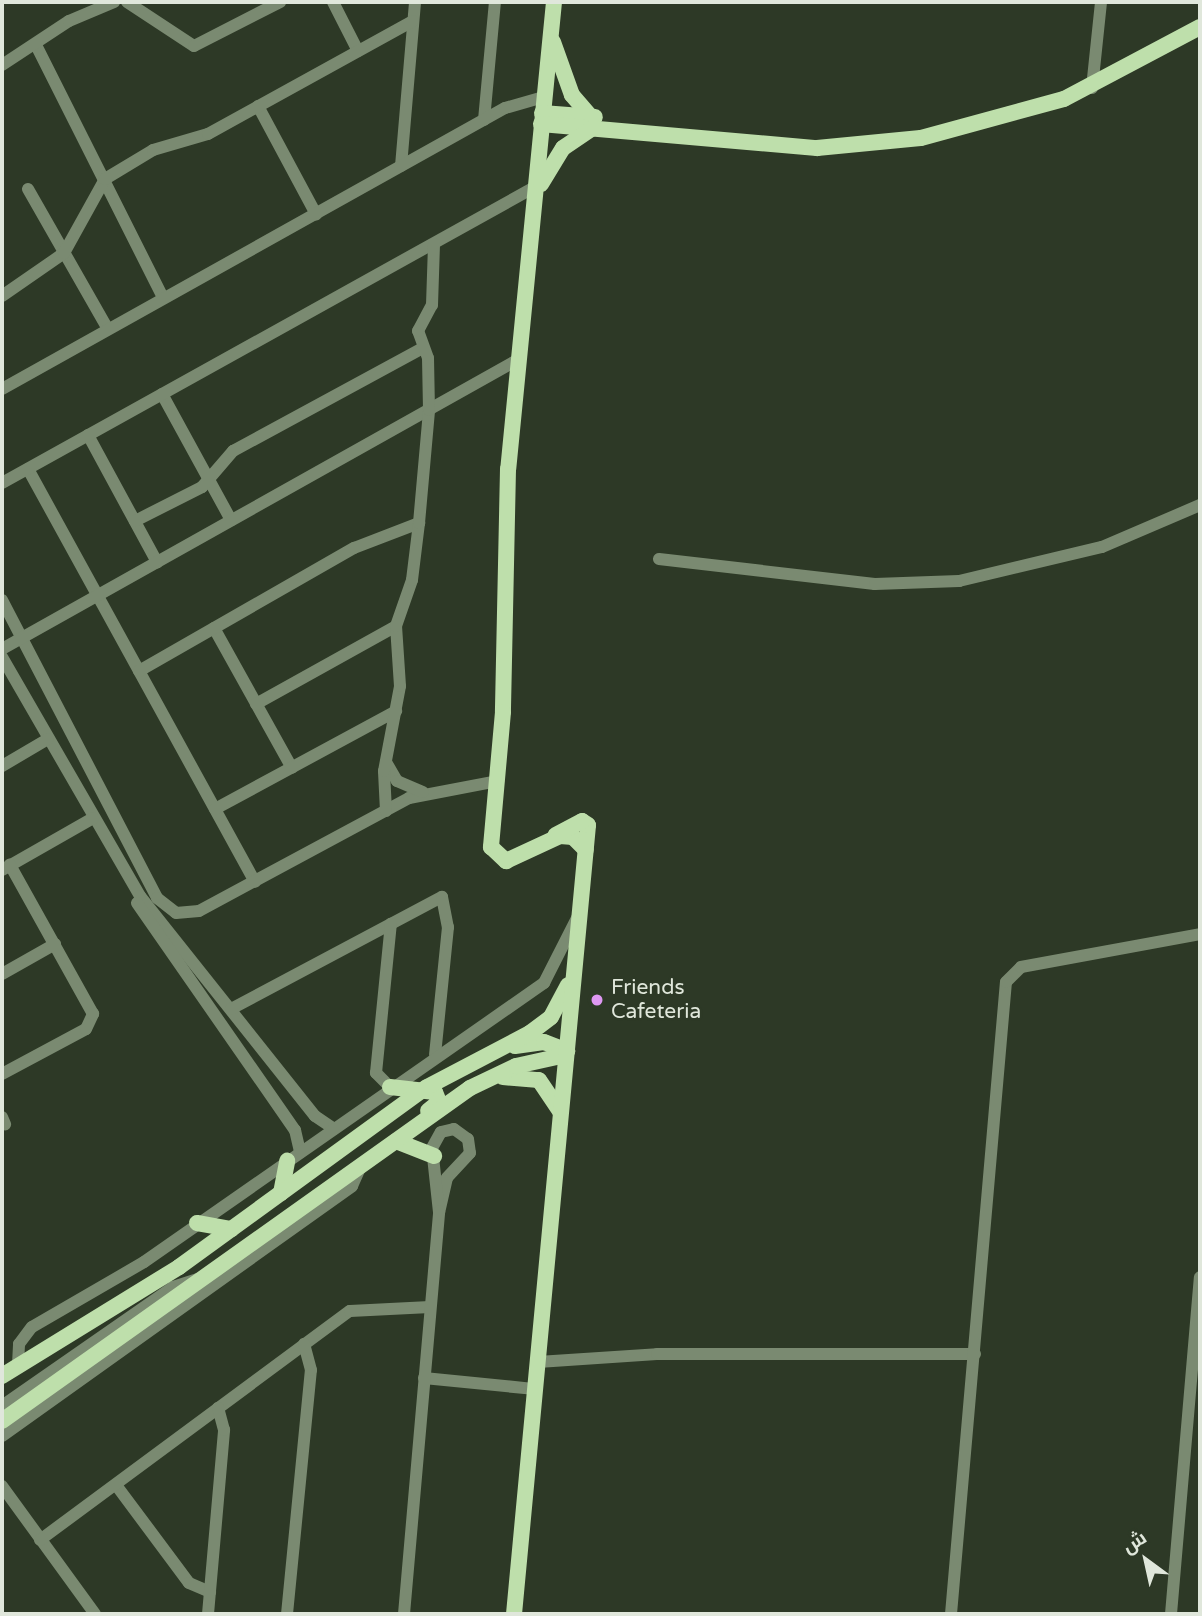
<!DOCTYPE html>
<html>
<head>
<meta charset="utf-8">
<style>
	body { margin:0 }
	#map { position:relative; width:1202px; height:1616px; overflow:hidden; background:#2d3926; font-family:"Varela Round",Cairo,sans-serif }
	div>[style] { position:absolute }
	.minor>* { height:12px; margin:-6px; padding:0 6px; transform-origin:6px; border-radius:6px; background:#7a8a71 }
	.major>* { height:16px; margin:-8px; padding:0 8px; transform-origin:8px; border-radius:8px; background:#bedfab }
	.dots>* { width:19px; height:19px; translate:-50% -50%; box-sizing:border-box; border:4px solid #2d3926; border-radius:50% }
	span { translate:-50% -50%; white-space:nowrap; text-align:center; line-height:1.15; -webkit-text-stroke:5px #2d3926; paint-order:stroke }
	.poi-label { font-size:21px; color:#e0e7db }
	.left { translate:0 -50%; text-align:left }
	.frame { position:absolute; inset:0; border:4px solid #e0e7db; pointer-events:none }
	.north { position:absolute; left:1111px; top:1525px; width:70px; height:70px; -webkit-text-stroke:5px #2d3926; paint-order:stroke; rotate:327deg; font-size:19px; font-weight:700; line-height:28px; text-align:center; color:#e0e7db }
	.north::after { content:''; display:block; margin:auto; width:24px; height:32px; background:#e0e7db; clip-path:polygon(50% 0,100% 100%,50% 72%,0 100%) }
</style>
</head>
<body>
<div id="map">
	<div class="minor">
		<i style="left:127px;top:2px;width:80px;rotate:33.3deg"></i>
		<i style="left:194px;top:46px;width:97px;rotate:-27.1deg"></i>
		<i style="left:333px;top:2px;width:55px;rotate:63deg"></i>
		<i style="left:36px;top:45px;width:283px;rotate:63.3deg"></i>
		<i style="left:2px;top:65px;width:80px;rotate:-33.3deg"></i>
		<i style="left:69px;top:21px;width:49px;rotate:-22.9deg"></i>
		<i style="left:1092px;top:88px;width:86px;rotate:-84deg"></i>
		<i style="left:258px;top:106px;width:123px;rotate:61.8deg"></i>
		<i style="left:484px;top:120px;width:119px;rotate:-84.7deg"></i>
		<i style="left:401px;top:166px;width:165px;rotate:-85.1deg"></i>
		<i style="left:28px;top:189px;width:161px;rotate:60.3deg"></i>
		<i style="left:2px;top:296px;width:75px;rotate:-34.7deg"></i>
		<i style="left:64px;top:253px;width:85px;rotate:-61deg"></i>
		<i style="left:105px;top:179px;width:56px;rotate:-31.1deg"></i>
		<i style="left:153px;top:150px;width:57px;rotate:-16.2deg"></i>
		<i style="left:208px;top:134px;width:234px;rotate:-28.9deg"></i>
		<i style="left:2px;top:389px;width:576px;rotate:-29.19deg"></i>
		<i style="left:505px;top:108px;width:41px;rotate:-15.8deg"></i>
		<i style="left:162px;top:394px;width:144px;rotate:61.3deg"></i>
		<i style="left:88px;top:435px;width:145px;rotate:61.5deg"></i>
		<i style="left:28px;top:469px;width:471px;rotate:61.2deg"></i>
		<i style="left:2px;top:483px;width:610px;rotate:-29.05deg"></i>
		<i style="left:135px;top:521px;width:75px;rotate:-26.9deg"></i>
		<i style="left:202px;top:487px;width:48px;rotate:-49.3deg"></i>
		<i style="left:233px;top:451px;width:216px;rotate:-28.5deg"></i>
		<i style="left:659px;top:559px;width:217px;rotate:6.6deg"></i>
		<i style="left:875px;top:584px;width:84px;rotate:-2deg"></i>
		<i style="left:959px;top:581px;width:147px;rotate:-13.4deg"></i>
		<i style="left:1102px;top:547px;width:107px;rotate:-23.2deg"></i>
		<i style="left:2px;top:600px;width:336px;rotate:62.5deg"></i>
		<i style="left:157px;top:898px;width:24px;rotate:38deg"></i>
		<i style="left:176px;top:913px;width:23px;rotate:-5deg"></i>
		<i style="left:199px;top:911px;width:238px;rotate:-28.3deg"></i>
		<i style="left:409px;top:798px;width:91px;rotate:-10.8deg"></i>
		<i style="left:214px;top:628px;width:160px;rotate:60.9deg"></i>
		<i style="left:2px;top:649px;width:593px;rotate:-29.29deg"></i>
		<i style="left:2px;top:657px;width:276px;rotate:60deg"></i>
		<i style="left:140px;top:896px;width:281px;rotate:51.5deg"></i>
		<i style="left:315px;top:1116px;width:23px;rotate:34deg"></i>
		<i style="left:139px;top:671px;width:248px;rotate:-29.8deg"></i>
		<i style="left:354px;top:548px;width:70px;rotate:-21deg"></i>
		<i style="left:256px;top:704px;width:160px;rotate:-29.1deg"></i>
		<i style="left:386px;top:762px;width:22px;rotate:60deg"></i>
		<i style="left:397px;top:781px;width:28px;rotate:23deg"></i>
		<i style="left:2px;top:766px;width:53px;rotate:-30.4deg"></i>
		<i style="left:215px;top:809px;width:206px;rotate:-28.4deg"></i>
		<i style="left:386px;top:811px;width:40px;rotate:-92.9deg"></i>
		<i style="left:384px;top:771px;width:86px;rotate:-79.3deg"></i>
		<i style="left:400px;top:686px;width:60px;rotate:-93.8deg"></i>
		<i style="left:396px;top:626px;width:49px;rotate:-70.8deg"></i>
		<i style="left:412px;top:580px;width:57px;rotate:-83deg"></i>
		<i style="left:419px;top:523px;width:113px;rotate:-84.9deg"></i>
		<i style="left:429px;top:410px;width:52px;rotate:-91.1deg"></i>
		<i style="left:428px;top:358px;width:29px;rotate:-110deg"></i>
		<i style="left:418px;top:331px;width:30px;rotate:-62deg"></i>
		<i style="left:432px;top:305px;width:61px;rotate:-88.1deg"></i>
		<i style="left:2px;top:870px;width:105px;rotate:-29.7deg"></i>
		<i style="left:137px;top:903px;width:277px;rotate:55.2deg"></i>
		<i style="left:295px;top:1130px;width:23px;rotate:77deg"></i>
		<i style="left:2px;top:974px;width:61px;rotate:-29.5deg"></i>
		<i style="left:231px;top:1009px;width:239px;rotate:-28deg"></i>
		<i style="left:442px;top:897px;width:31px;rotate:79deg"></i>
		<i style="left:448px;top:927px;width:128px;rotate:95.8deg"></i>
		<i style="left:2px;top:1074px;width:95px;rotate:-28.2deg"></i>
		<i style="left:86px;top:1029px;width:17px;rotate:-65deg"></i>
		<i style="left:93px;top:1014px;width:171px;rotate:-119.1deg"></i>
		<i style="left:390px;top:1087px;width:20px;rotate:-135deg"></i>
		<i style="left:376px;top:1073px;width:150px;rotate:-84.3deg"></i>
		<i style="left:2px;top:1117px;width:8px;rotate:67deg"></i>
		<i style="left:454px;top:1129px;width:17px;rotate:36deg"></i>
		<i style="left:468px;top:1139px;width:14px;rotate:82deg"></i>
		<i style="left:470px;top:1153px;width:34px;rotate:133deg"></i>
		<i style="left:447px;top:1178px;width:35px;rotate:103deg"></i>
		<i style="left:439px;top:1212px;width:64px;rotate:-96.2deg"></i>
		<i style="left:432px;top:1148px;width:18px;rotate:-61deg"></i>
		<i style="left:441px;top:1132px;width:13px;rotate:-13deg"></i>
		<i style="left:538px;top:1362px;width:119px;rotate:-3.8deg"></i>
		<i style="left:657px;top:1354px;width:318px"></i>
		<i style="left:18px;top:1364px;width:20px;rotate:-87deg"></i>
		<i style="left:19px;top:1344px;width:21px;rotate:-53deg"></i>
		<i style="left:32px;top:1327px;width:129px;rotate:-30.1deg"></i>
		<i style="left:144px;top:1262px;width:488px;rotate:-34.9deg"></i>
		<i style="left:544px;top:983px;width:80px;rotate:-63.1deg"></i>
		<i style="left:424px;top:1378px;width:112px;rotate:5.7deg"></i>
		<i style="left:2px;top:1406px;width:208px;rotate:-34.8deg"></i>
		<i style="left:173px;top:1287px;width:26px;rotate:-18deg"></i>
		<i style="left:2px;top:1436px;width:430px;rotate:-35.5deg"></i>
		<i style="left:352px;top:1186px;width:24px;rotate:-66deg"></i>
		<i style="left:116px;top:1485px;width:122px;rotate:53.3deg"></i>
		<i style="left:189px;top:1583px;width:23px;rotate:23deg"></i>
		<i style="left:2px;top:1486px;width:158px;rotate:54deg"></i>
		<i style="left:40px;top:1540px;width:385px;rotate:-36.5deg"></i>
		<i style="left:350px;top:1311px;width:80px;rotate:-2.9deg"></i>
		<i style="left:208px;top:1614px;width:185px;rotate:-85deg"></i>
		<i style="left:224px;top:1430px;width:23px;rotate:-105deg"></i>
		<i style="left:287px;top:1614px;width:245px;rotate:-84.4deg"></i>
		<i style="left:311px;top:1370px;width:27px;rotate:-105deg"></i>
		<i style="left:404px;top:1614px;width:404px;rotate:-85deg"></i>
		<i style="left:951px;top:1614px;width:634px;rotate:-85.03deg"></i>
		<i style="left:1006px;top:982px;width:21px;rotate:-45deg"></i>
		<i style="left:1021px;top:967px;width:182px;rotate:-10.4deg"></i>
		<i style="left:1171px;top:1614px;width:338px;rotate:-85.1deg"></i>
	</div>
	<div class="major">
		<i style="left:554px;top:2px;width:469px;rotate:95.6deg"></i>
		<i style="left:508px;top:469px;width:243px;rotate:91.2deg"></i>
		<i style="left:503px;top:712px;width:136px;rotate:95.1deg"></i>
		<i style="left:491px;top:847px;width:21px;rotate:43deg"></i>
		<i style="left:506px;top:861px;width:60px;rotate:-24.8deg"></i>
		<i style="left:560px;top:836px;width:13px;rotate:4deg"></i>
		<i style="left:573px;top:837px;width:18px;rotate:45deg"></i>
		<i style="left:553px;top:42px;width:56px;rotate:70.3deg"></i>
		<i style="left:572px;top:95px;width:29px;rotate:49deg"></i>
		<i style="left:542px;top:113px;width:53px;rotate:4.3deg"></i>
		<i style="left:541px;top:124px;width:277px;rotate:5deg"></i>
		<i style="left:817px;top:148px;width:104px;rotate:-5.5deg"></i>
		<i style="left:921px;top:138px;width:148px;rotate:-15.3deg"></i>
		<i style="left:1064px;top:99px;width:154px;rotate:-27.9deg"></i>
		<i style="left:541px;top:184px;width:42px;rotate:-58.6deg"></i>
		<i style="left:563px;top:148px;width:36px;rotate:-34deg"></i>
		<i style="left:515px;top:1046px;width:29px;rotate:-8deg"></i>
		<i style="left:544px;top:1042px;width:25px;rotate:21deg"></i>
		<i style="left:503px;top:1077px;width:36px;rotate:5deg"></i>
		<i style="left:539px;top:1080px;width:37px;rotate:56deg"></i>
		<i style="left:390px;top:1087px;width:45px;rotate:6.3deg"></i>
		<i style="left:435px;top:1092px;width:11px;rotate:68deg"></i>
		<i style="left:439px;top:1102px;width:14px;rotate:141deg"></i>
		<i style="left:396px;top:1141px;width:41px;rotate:21.5deg"></i>
		<i style="left:281px;top:1193px;width:33px;rotate:-79deg"></i>
		<i style="left:197px;top:1223px;width:35px;rotate:10deg"></i>
		<i style="left:2px;top:1376px;width:208px;rotate:-31.6deg"></i>
		<i style="left:179px;top:1267px;width:306px;rotate:-36deg"></i>
		<i style="left:427px;top:1087px;width:116px;rotate:-27.7deg"></i>
		<i style="left:530px;top:1033px;width:26px;rotate:-37deg"></i>
		<i style="left:551px;top:1017px;width:36px;rotate:-62deg"></i>
		<i style="left:2px;top:1421px;width:574px;rotate:-35.43deg"></i>
		<i style="left:470px;top:1088px;width:51px;rotate:-25.6deg"></i>
		<i style="left:516px;top:1066px;width:51px;rotate:-12.4deg"></i>
		<i style="left:514px;top:1614px;width:792px;rotate:-84.64deg"></i>
		<i style="left:588px;top:825px;width:7px;rotate:-146deg"></i>
		<i style="left:582px;top:821px;width:30px;rotate:152deg"></i>
	</div>
	<div class="dots">
		<i style="left:597px;top:1000px;background:#de98f2"></i>
	</div>
	<div class="poi-label">
		<span class="left" style="left:611px;top:1000px">Friends<br>Cafeteria</span>
	</div>
	<div class="frame"></div>
	<div class="north">ش</div>
</div>
</body>
</html>
